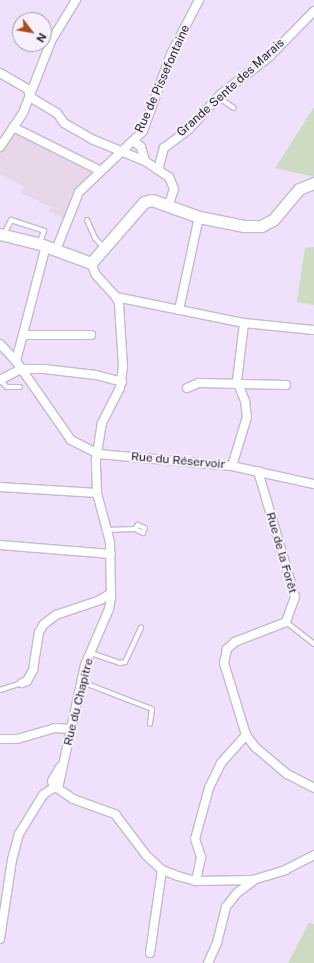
<!DOCTYPE html>
<html>
<head>
<meta charset="utf-8">
<style>
	body { margin:0 }
	#map { position:relative; width:314px; height:963px; overflow:hidden; background:#efe0fc; font-family:"Public Sans",sans-serif }
	div>[style] { position:absolute }
	.education>* { inset:0; background:#e7d7e8 }
	.green>* { inset:0; background:#cddbc2 }
	.roads { filter:drop-shadow(1px 0 #c6b8d3) drop-shadow(-1px 0 #c6b8d3) drop-shadow(0 1px #c6b8d3) drop-shadow(0 -1px #c6b8d3) }
	.lane>* { height:4px; margin:-2px; padding:0 2px; transform-origin:2px; border-radius:2px; background:#fff }
	.street>* { height:8px; margin:-4px; padding:0 4px; transform-origin:4px; border-radius:4px; background:#fff }
	.secondary>* { height:11px; margin:-5.5px; padding:0 5.5px; transform-origin:5.5px; border-radius:5.5px; background:#fff }
	span { translate:-50% -50%; white-space:nowrap; text-align:center; line-height:1.15; -webkit-text-stroke:4px #f7f1fd; paint-order:stroke }
	.street-label { font-size:12px; color:#231e28 }
	.north { position:absolute; left:12px; top:12px; width:40px; height:40px; box-sizing:border-box; background:#f7f1fd; border:1px solid #a29da8; border-radius:50%; rotate:121deg; font-size:11px; font-weight:700; line-height:16px; text-align:center; color:#231e28 }
	.north::after { content:''; display:block; margin:auto; width:14px; height:18px; background:#ae491a; clip-path:polygon(50% 0,100% 100%,50% 72%,0 100%) }
</style>
</head>
<body>
<div id="map">
	<div class="education">
		<i style="clip-path:polygon(12px 131px,92px 169px,92px 174px,69px 198px,71px 199px,63px 218px,49px 211px,51px 207px,21px 193px,24px 187px,0 174px,0 150px)"></i>
	</div>
	<div class="green">
		<i style="clip-path:polygon(314px 107px,314px 177px,275px 168px,288px 148px)"></i>
		<i style="clip-path:polygon(314px 247px,314px 305px,297px 302px,305px 248px)"></i>
		<i style="clip-path:polygon(309px 923px,314px 924px,314px 963px,288px 963px)"></i>
	</div>
	<div class="roads">
		<div class="lane">
			<i style="left:218px;top:97px;width:19px;rotate:35deg"></i>
			<i style="left:87px;top:220px;width:20px;rotate:66deg"></i>
			<i style="left:95px;top:238px;width:12px;rotate:48deg"></i>
			<i style="left:4px;top:234px;width:16px;rotate:-63deg"></i>
			<i style="left:11px;top:220px;width:35px;rotate:18deg"></i>
			<i style="left:44px;top:231px;width:12px;rotate:110deg"></i>
			<i style="left:0;top:380px;width:10px;rotate:45deg"></i>
			<i style="left:7px;top:387px;width:13px"></i>
			<i style="left:107px;top:530px;width:28px;rotate:-2deg"></i>
			<i style="left:135px;top:529px;width:9px;rotate:27deg"></i>
			<i style="left:143px;top:533px;width:5px;rotate:-68deg"></i>
			<i style="left:145px;top:528px;width:8px;rotate:-157deg"></i>
			<i style="left:138px;top:525px;width:5px;rotate:127deg"></i>
			<i style="left:286px;top:622px;width:36px;rotate:38deg"></i>
			<i style="left:91px;top:653px;width:31px;rotate:19deg"></i>
			<i style="left:120px;top:663px;width:5px;rotate:-11deg"></i>
			<i style="left:125px;top:662px;width:38px;rotate:-65deg"></i>
			<i style="left:82px;top:682px;width:75px;rotate:21.1deg"></i>
			<i style="left:152px;top:709px;width:15px;rotate:98deg"></i>
			<i style="left:0;top:690px;width:23px;rotate:-18deg"></i>
		</div>
		<div class="street">
			<i style="left:0;top:73px;width:32px;rotate:30deg"></i>
			<i style="left:28px;top:89px;width:8px;rotate:76deg"></i>
			<i style="left:30px;top:97px;width:31px;rotate:31deg"></i>
			<i style="left:57px;top:113px;width:12px;rotate:55deg"></i>
			<i style="left:64px;top:123px;width:34px;rotate:30deg"></i>
			<i style="left:94px;top:140px;width:55px;rotate:22.4deg"></i>
			<i style="left:145px;top:161px;width:29px;rotate:34deg"></i>
			<i style="left:169px;top:177px;width:13px;rotate:67deg"></i>
			<i style="left:174px;top:189px;width:18px;rotate:109deg"></i>
			<i style="left:13px;top:127px;width:98px;rotate:26.6deg"></i>
			<i style="left:133px;top:141px;width:10px;rotate:37deg"></i>
			<i style="left:141px;top:147px;width:15px;rotate:74deg"></i>
			<i style="left:0;top:147px;width:41px;rotate:-55.9deg"></i>
			<i style="left:23px;top:113px;width:77px;rotate:-68.7deg"></i>
			<i style="left:51px;top:41px;width:48px;rotate:-58.6deg"></i>
			<i style="left:158px;top:170px;width:23px;rotate:-75deg"></i>
			<i style="left:164px;top:148px;width:31px;rotate:-37deg"></i>
			<i style="left:189px;top:129px;width:47px;rotate:-47.6deg"></i>
			<i style="left:221px;top:94px;width:61px;rotate:-37.6deg"></i>
			<i style="left:269px;top:57px;width:64px;rotate:-45.6deg"></i>
			<i style="left:56px;top:250px;width:62px;rotate:-68.4deg"></i>
			<i style="left:79px;top:192px;width:88px;rotate:-43.6deg"></i>
			<i style="left:143px;top:131px;width:82px;rotate:-70deg"></i>
			<i style="left:171px;top:54px;width:61px;rotate:-62.6deg"></i>
			<i style="left:116px;top:297px;width:131px;rotate:11.5deg"></i>
			<i style="left:244px;top:323px;width:70px;rotate:5.7deg"></i>
			<i style="left:179px;top:310px;width:95px;rotate:-77.9deg"></i>
			<i style="left:23px;top:335px;width:68px"></i>
			<i style="left:0;top:344px;width:23px;rotate:47deg"></i>
			<i style="left:16px;top:361px;width:96px;rotate:55.2deg"></i>
			<i style="left:71px;top:440px;width:30px;rotate:27deg"></i>
			<i style="left:98px;top:454px;width:135px;rotate:5.1deg"></i>
			<i style="left:232px;top:466px;width:84px;rotate:12.4deg"></i>
			<i style="left:16px;top:361px;width:119px;rotate:-75.4deg"></i>
			<i style="left:0;top:380px;width:24px;rotate:-28deg"></i>
			<i style="left:21px;top:369px;width:23px"></i>
			<i style="left:44px;top:369px;width:52px;rotate:6.6deg"></i>
			<i style="left:96px;top:375px;width:27px;rotate:15deg"></i>
			<i style="left:187px;top:388px;width:13px;rotate:-23deg"></i>
			<i style="left:199px;top:383px;width:87px;rotate:1.3deg"></i>
			<i style="left:232px;top:466px;width:51px;rotate:-73deg"></i>
			<i style="left:247px;top:417px;width:16px;rotate:-97deg"></i>
			<i style="left:245px;top:401px;width:22px;rotate:-112deg"></i>
			<i style="left:237px;top:381px;width:58px;rotate:-83.1deg"></i>
			<i style="left:258px;top:471px;width:131px;rotate:73.6deg"></i>
			<i style="left:295px;top:597px;width:27px;rotate:110deg"></i>
			<i style="left:286px;top:622px;width:55px;rotate:158.6deg"></i>
			<i style="left:235px;top:642px;width:11px;rotate:139deg"></i>
			<i style="left:227px;top:649px;width:14px;rotate:102deg"></i>
			<i style="left:224px;top:663px;width:75px;rotate:73deg"></i>
			<i style="left:246px;top:735px;width:15px;rotate:53deg"></i>
			<i style="left:255px;top:747px;width:42px;rotate:40.2deg"></i>
			<i style="left:287px;top:774px;width:30px;rotate:27deg"></i>
			<i style="left:0;top:487px;width:97px;rotate:3.5deg"></i>
			<i style="left:0;top:545px;width:111px;rotate:4.6deg"></i>
			<i style="left:22px;top:683px;width:5px;rotate:-22deg"></i>
			<i style="left:27px;top:681px;width:13px;rotate:-61deg"></i>
			<i style="left:33px;top:670px;width:38px;rotate:-81deg"></i>
			<i style="left:39px;top:632px;width:9px;rotate:-58deg"></i>
			<i style="left:44px;top:624px;width:15px;rotate:-37deg"></i>
			<i style="left:56px;top:615px;width:46px;rotate:-18.8deg"></i>
			<i style="left:100px;top:600px;width:13px;rotate:-32deg"></i>
			<i style="left:0;top:739px;width:17px"></i>
			<i style="left:17px;top:739px;width:40px;rotate:-16deg"></i>
			<i style="left:55px;top:728px;width:17px;rotate:3deg"></i>
			<i style="left:54px;top:786px;width:23px;rotate:34deg"></i>
			<i style="left:73px;top:799px;width:45px;rotate:19.7deg"></i>
			<i style="left:115px;top:814px;width:51px;rotate:52.9deg"></i>
			<i style="left:146px;top:855px;width:22px;rotate:43deg"></i>
			<i style="left:162px;top:870px;width:17px;rotate:21deg"></i>
			<i style="left:178px;top:876px;width:19px;rotate:16deg"></i>
			<i style="left:196px;top:881px;width:57px;rotate:-1deg"></i>
			<i style="left:253px;top:880px;width:34px;rotate:-17deg"></i>
			<i style="left:285px;top:870px;width:33px;rotate:-27deg"></i>
			<i style="left:54px;top:786px;width:5px;rotate:-112deg"></i>
			<i style="left:52px;top:781px;width:17px;rotate:-59deg"></i>
			<i style="left:196px;top:881px;width:25px;rotate:-78deg"></i>
			<i style="left:201px;top:857px;width:19px;rotate:-108deg"></i>
			<i style="left:195px;top:839px;width:53px;rotate:-74.6deg"></i>
			<i style="left:209px;top:788px;width:28px;rotate:-64deg"></i>
			<i style="left:221px;top:763px;width:38px;rotate:-48deg"></i>
			<i style="left:0;top:939px;width:80px;rotate:-81.4deg"></i>
			<i style="left:12px;top:860px;width:27px;rotate:-75deg"></i>
			<i style="left:19px;top:834px;width:46px;rotate:-58.4deg"></i>
			<i style="left:43px;top:795px;width:19px;rotate:-35deg"></i>
			<i style="left:59px;top:784px;width:122px;rotate:-77.7deg"></i>
			<i style="left:85px;top:665px;width:61px;rotate:-66.8deg"></i>
			<i style="left:109px;top:609px;width:11px;rotate:-80deg"></i>
			<i style="left:111px;top:598px;width:56px;rotate:-91deg"></i>
			<i style="left:110px;top:542px;width:51px;rotate:-104.9deg"></i>
			<i style="left:97px;top:493px;width:33px;rotate:-92deg"></i>
			<i style="left:96px;top:460px;width:37px;rotate:-81deg"></i>
			<i style="left:102px;top:423px;width:39px;rotate:-63deg"></i>
			<i style="left:120px;top:388px;width:21px;rotate:-82deg"></i>
			<i style="left:123px;top:367px;width:64px;rotate:-93.6deg"></i>
			<i style="left:119px;top:303px;width:7px;rotate:-117deg"></i>
			<i style="left:116px;top:297px;width:30px;rotate:-132deg"></i>
			<i style="left:96px;top:275px;width:13px;rotate:-113deg"></i>
			<i style="left:150px;top:953px;width:84px;rotate:-81.8deg"></i>
			<i style="left:208px;top:963px;width:22px;rotate:-66deg"></i>
			<i style="left:217px;top:943px;width:37px;rotate:-76deg"></i>
			<i style="left:226px;top:907px;width:18px;rotate:-52deg"></i>
			<i style="left:237px;top:893px;width:20px;rotate:-37deg"></i>
		</div>
		<div class="secondary">
			<i style="left:0;top:234px;width:41px;rotate:14deg"></i>
			<i style="left:40px;top:244px;width:54px;rotate:20.4deg"></i>
			<i style="left:91px;top:263px;width:81px;rotate:-49deg"></i>
			<i style="left:144px;top:202px;width:8px;rotate:-14deg"></i>
			<i style="left:152px;top:200px;width:50px;rotate:19.9deg"></i>
			<i style="left:199px;top:217px;width:46px;rotate:11.3deg"></i>
			<i style="left:244px;top:226px;width:17px"></i>
			<i style="left:261px;top:226px;width:13px;rotate:-27deg"></i>
			<i style="left:273px;top:220px;width:40px;rotate:-50deg"></i>
			<i style="left:299px;top:189px;width:16px;rotate:-22deg"></i>
		</div>
	</div>
	<div class="street-label">
		<span style="left:163px;top:79px;rotate:-66deg">Rue de Pissefontaine</span>
		<span style="left:231px;top:88px;rotate:-42deg">Grande Sente des Marais</span>
		<span style="left:178px;top:461px;rotate:5deg">Rue du Réservoir</span>
		<span style="left:281px;top:553px;rotate:74deg">Rue de la Forêt</span>
		<span style="left:79px;top:702px;rotate:-76deg">Rue du Chapitre</span>
	</div>
	<div class="north">N</div>
</div>
</body>
</html>
